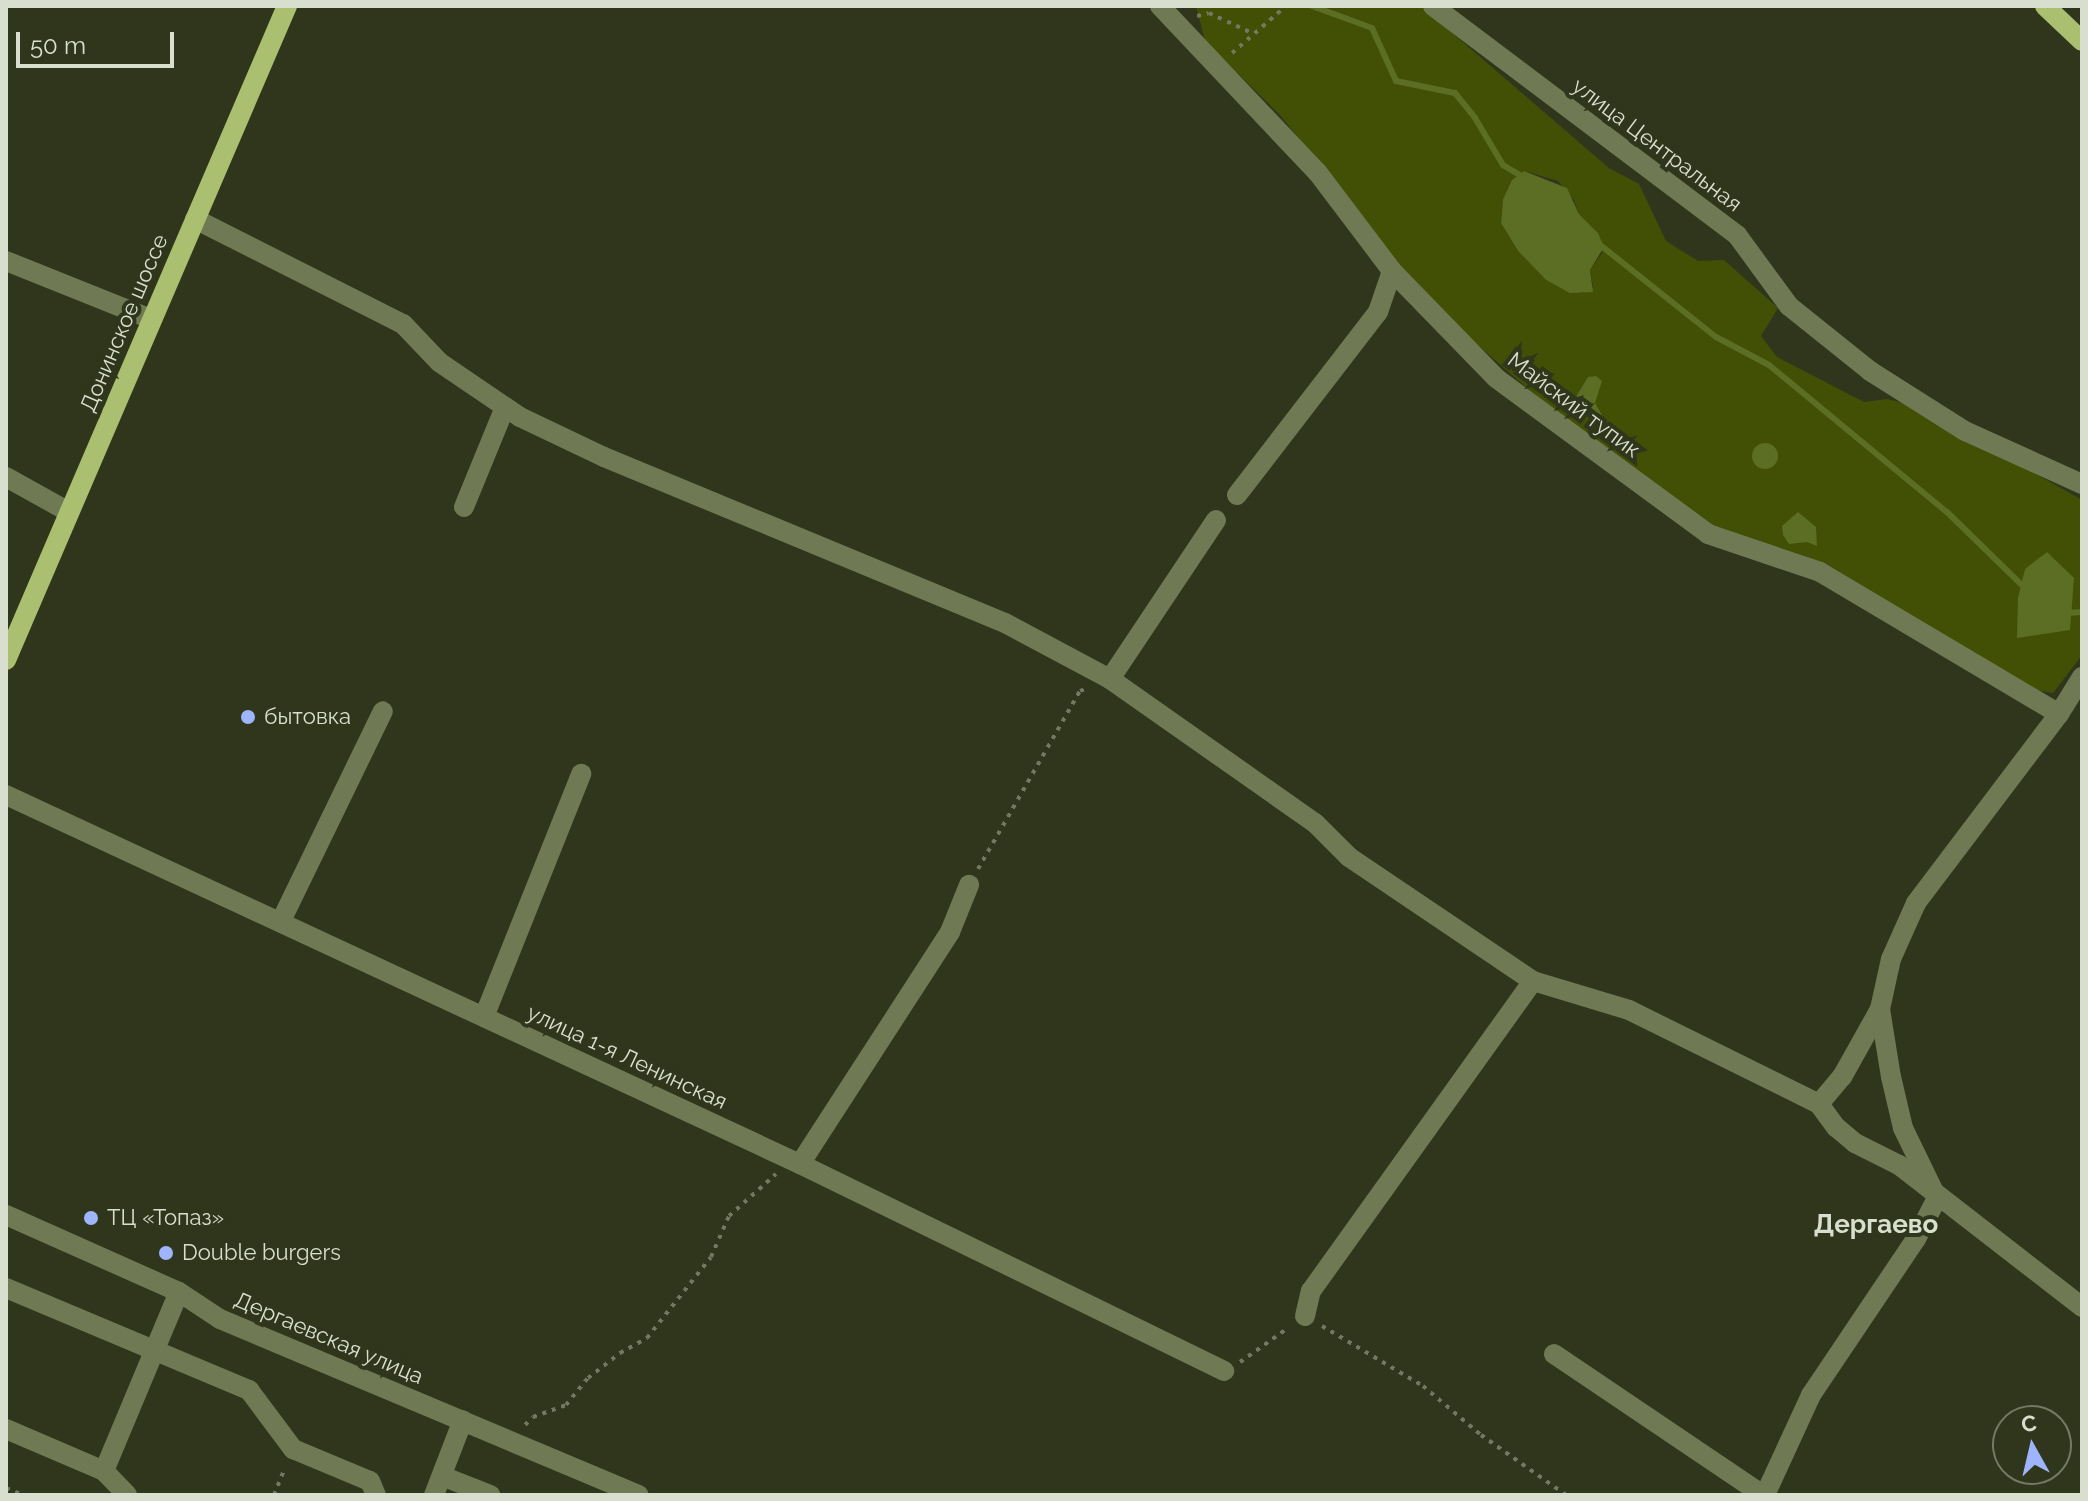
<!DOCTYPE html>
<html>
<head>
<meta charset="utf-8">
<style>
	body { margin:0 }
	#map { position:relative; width:2088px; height:1501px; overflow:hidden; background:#2f361b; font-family:Raleway,sans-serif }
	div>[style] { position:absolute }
	.green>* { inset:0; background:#415004 }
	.water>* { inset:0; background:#5c6d24 }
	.round { border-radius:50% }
	.stream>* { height:6px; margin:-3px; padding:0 3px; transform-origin:3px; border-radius:3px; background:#5c6d24 }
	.path>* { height:4px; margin-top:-2px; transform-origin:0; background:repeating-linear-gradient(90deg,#727861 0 4px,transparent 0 10px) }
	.minor>* { height:20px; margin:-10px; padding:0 10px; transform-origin:10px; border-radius:10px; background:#6f7954 }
	.major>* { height:20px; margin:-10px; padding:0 10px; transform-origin:10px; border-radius:10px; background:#aabf70 }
	.dots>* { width:22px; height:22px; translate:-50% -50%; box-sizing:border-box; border:4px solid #2f361b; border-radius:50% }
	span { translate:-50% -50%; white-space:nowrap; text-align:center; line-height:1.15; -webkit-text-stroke:8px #2f361b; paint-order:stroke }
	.street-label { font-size:22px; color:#d9dfce }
	.poi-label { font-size:22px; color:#d9dfce }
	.left { translate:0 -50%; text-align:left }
	.quarter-label { font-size:26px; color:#d9dfce; font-weight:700 }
	.frame { position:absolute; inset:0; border:8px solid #d9dfce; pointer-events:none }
	.north { position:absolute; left:1992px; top:1405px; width:80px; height:80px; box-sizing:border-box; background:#2f361b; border:2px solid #737a63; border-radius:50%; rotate:352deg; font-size:22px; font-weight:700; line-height:32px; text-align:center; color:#d9dfce }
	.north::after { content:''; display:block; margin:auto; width:28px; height:36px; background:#9eb4fd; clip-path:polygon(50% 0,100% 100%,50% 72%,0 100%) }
	.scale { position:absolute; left:16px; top:32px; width:158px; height:36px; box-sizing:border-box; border:4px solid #d9dfce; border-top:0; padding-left:10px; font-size:24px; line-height:28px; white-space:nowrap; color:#d9dfce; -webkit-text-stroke:6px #2f361b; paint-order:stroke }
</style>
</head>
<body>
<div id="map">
	<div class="green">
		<i style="clip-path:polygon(evenodd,1196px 6px,1421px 6px,1609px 168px,1639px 184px,1666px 241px,1698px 261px,1724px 260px,1778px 308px,1761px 336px,1777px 357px,1864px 402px,1887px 399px,1916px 406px,2082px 500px,2082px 655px,2053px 693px,2030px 689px,1710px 528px,1544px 403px,1431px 304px,1280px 115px,1205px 41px,1196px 6px,1524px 171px,1558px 181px,1574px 200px,1579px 214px,1598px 233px,1602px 253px,1590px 270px,1593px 287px,1583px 293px,1562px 288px,1546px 280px,1518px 251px,1501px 223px,1503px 199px,1512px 180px,1524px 171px)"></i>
	</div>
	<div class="water">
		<i style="clip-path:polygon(1524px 171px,1567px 188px,1579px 214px,1598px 233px,1604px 247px,1590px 270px,1593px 292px,1570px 293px,1546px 280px,1518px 251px,1501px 223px,1503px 199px,1512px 180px)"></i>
		<i style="clip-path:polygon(1596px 376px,1602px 381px,1595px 403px,1602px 415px,1582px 415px,1575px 409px,1577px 395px,1588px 377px)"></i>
		<i class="round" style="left:1752px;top:443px;width:26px;height:26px"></i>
		<i style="clip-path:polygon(1798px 512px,1816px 527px,1817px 546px,1807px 542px,1789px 544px,1783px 535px,1782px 526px)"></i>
		<i style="clip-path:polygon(2047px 552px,2074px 578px,2070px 630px,2017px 638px,2018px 598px,2025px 569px)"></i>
	</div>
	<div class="stream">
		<i style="left:1312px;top:6px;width:64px;rotate:20.1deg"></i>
		<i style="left:1372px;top:28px;width:58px;rotate:65.6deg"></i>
		<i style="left:1396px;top:81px;width:60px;rotate:11.5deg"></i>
		<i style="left:1455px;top:93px;width:32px;rotate:51deg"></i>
		<i style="left:1475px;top:118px;width:55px;rotate:59.2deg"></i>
		<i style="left:1503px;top:165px;width:26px;rotate:31deg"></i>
		<i style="left:1599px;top:244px;width:149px;rotate:38.5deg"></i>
		<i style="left:1716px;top:337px;width:60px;rotate:27.8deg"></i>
		<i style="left:1769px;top:365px;width:231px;rotate:39.6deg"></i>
		<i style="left:1947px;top:512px;width:109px;rotate:44.3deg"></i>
		<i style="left:2066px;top:613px;width:16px;rotate:-4deg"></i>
	</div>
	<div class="path">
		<i style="left:1197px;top:16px;width:12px;rotate:-14deg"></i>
		<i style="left:1209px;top:13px;width:50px;rotate:25deg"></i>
		<i style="left:1232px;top:53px;width:72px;rotate:-41deg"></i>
		<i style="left:978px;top:869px;width:205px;rotate:-60.2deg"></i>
		<i style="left:1080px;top:691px;width:5px;rotate:-22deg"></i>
		<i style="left:1322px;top:1326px;width:117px;rotate:30.7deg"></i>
		<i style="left:1423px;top:1386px;width:76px;rotate:40.2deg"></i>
		<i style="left:1481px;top:1435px;width:104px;rotate:35.2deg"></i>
		<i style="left:1240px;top:1362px;width:59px;rotate:-35.3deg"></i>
		<i style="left:525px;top:1425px;width:11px;rotate:-45deg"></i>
		<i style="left:533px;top:1417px;width:35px;rotate:-20deg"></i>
		<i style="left:566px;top:1405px;width:35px;rotate:-51deg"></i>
		<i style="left:588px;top:1378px;width:41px;rotate:-38deg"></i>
		<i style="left:620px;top:1353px;width:31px;rotate:-29deg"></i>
		<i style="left:647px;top:1338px;width:103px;rotate:-51.7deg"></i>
		<i style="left:711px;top:1257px;width:45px;rotate:-66.3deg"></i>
		<i style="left:729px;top:1216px;width:63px;rotate:-41.8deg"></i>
		<i style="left:6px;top:1488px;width:18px;rotate:22deg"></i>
		<i style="left:274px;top:1495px;width:29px;rotate:-68deg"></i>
	</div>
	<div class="minor">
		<i style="left:1160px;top:6px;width:230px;rotate:46.6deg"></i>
		<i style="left:1318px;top:173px;width:123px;rotate:52.9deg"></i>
		<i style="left:1392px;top:271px;width:149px;rotate:45.8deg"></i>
		<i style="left:1496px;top:378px;width:263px;rotate:36.3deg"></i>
		<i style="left:1708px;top:534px;width:118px;rotate:18.7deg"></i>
		<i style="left:1820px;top:572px;width:278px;rotate:30.7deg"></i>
		<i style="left:1433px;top:6px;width:381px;rotate:37deg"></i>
		<i style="left:1737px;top:235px;width:88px;rotate:53.8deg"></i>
		<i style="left:1789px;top:306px;width:104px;rotate:38.7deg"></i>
		<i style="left:1870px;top:371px;width:112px;rotate:32.3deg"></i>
		<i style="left:1965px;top:431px;width:128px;rotate:24.4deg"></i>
		<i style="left:195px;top:219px;width:233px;rotate:26.8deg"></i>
		<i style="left:403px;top:324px;width:52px;rotate:46.5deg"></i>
		<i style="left:439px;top:362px;width:98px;rotate:34.2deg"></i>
		<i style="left:520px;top:417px;width:93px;rotate:25.5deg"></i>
		<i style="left:604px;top:457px;width:434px;rotate:22.5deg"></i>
		<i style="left:1005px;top:623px;width:119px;rotate:28.1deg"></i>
		<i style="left:1110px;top:679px;width:251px;rotate:35.1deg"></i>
		<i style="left:1315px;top:823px;width:48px;rotate:45deg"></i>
		<i style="left:1349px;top:857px;width:222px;rotate:34deg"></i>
		<i style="left:1533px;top:981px;width:100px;rotate:16.8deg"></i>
		<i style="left:1629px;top:1010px;width:212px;rotate:26.3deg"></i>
		<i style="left:1819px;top:1104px;width:29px;rotate:54deg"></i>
		<i style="left:1836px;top:1127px;width:25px;rotate:40deg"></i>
		<i style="left:1855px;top:1143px;width:49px;rotate:26.6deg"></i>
		<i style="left:1899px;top:1165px;width:232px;rotate:37.8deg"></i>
		<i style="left:6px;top:261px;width:156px;rotate:21.8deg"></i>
		<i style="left:6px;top:477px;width:72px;rotate:29.1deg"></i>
		<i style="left:1237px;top:495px;width:231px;rotate:-52.4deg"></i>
		<i style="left:1378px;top:312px;width:43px;rotate:-71.1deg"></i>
		<i style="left:464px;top:507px;width:108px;rotate:-67.7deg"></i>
		<i style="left:1110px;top:679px;width:191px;rotate:-56.3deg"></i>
		<i style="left:6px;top:795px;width:876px;rotate:24.93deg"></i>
		<i style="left:800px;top:1164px;width:472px;rotate:26deg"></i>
		<i style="left:281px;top:921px;width:233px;rotate:-64.1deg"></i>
		<i style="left:484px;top:1017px;width:262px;rotate:-68.2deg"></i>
		<i style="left:1819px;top:1104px;width:35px;rotate:-50deg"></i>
		<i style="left:1842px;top:1077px;width:78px;rotate:-60.8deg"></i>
		<i style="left:800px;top:1164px;width:276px;rotate:-57.1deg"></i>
		<i style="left:950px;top:932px;width:51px;rotate:-68deg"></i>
		<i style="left:6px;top:1215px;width:189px;rotate:24deg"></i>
		<i style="left:179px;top:1292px;width:49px;rotate:33.4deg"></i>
		<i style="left:220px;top:1319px;width:454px;rotate:22.8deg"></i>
		<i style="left:6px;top:1288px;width:264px;rotate:22.8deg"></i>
		<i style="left:249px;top:1390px;width:74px;rotate:53.3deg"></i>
		<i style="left:293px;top:1449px;width:83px;rotate:22.6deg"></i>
		<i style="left:370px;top:1481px;width:15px;rotate:67deg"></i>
		<i style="left:1305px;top:1316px;width:26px;rotate:-77deg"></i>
		<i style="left:1311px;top:1291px;width:381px;rotate:-54.4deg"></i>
		<i style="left:1554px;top:1354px;width:252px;rotate:34deg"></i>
		<i style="left:6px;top:1429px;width:107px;rotate:23.2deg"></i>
		<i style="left:104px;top:1471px;width:194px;rotate:-67.3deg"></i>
		<i style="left:104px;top:1471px;width:33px;rotate:46deg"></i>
		<i style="left:442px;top:1476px;width:52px;rotate:21.6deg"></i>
		<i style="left:434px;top:1495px;width:80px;rotate:-68.9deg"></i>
		<i style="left:1765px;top:1495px;width:110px;rotate:-65.3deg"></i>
		<i style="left:1811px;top:1395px;width:188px;rotate:-56.1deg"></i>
		<i style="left:1916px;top:1239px;width:46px;rotate:-62.9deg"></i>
		<i style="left:1937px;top:1198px;width:78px;rotate:-115.9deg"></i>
		<i style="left:1903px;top:1128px;width:52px;rotate:-103.2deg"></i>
		<i style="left:1891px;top:1077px;width:69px;rotate:-99.2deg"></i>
		<i style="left:1880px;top:1009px;width:51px;rotate:-77.6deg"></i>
		<i style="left:1891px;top:959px;width:61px;rotate:-65.9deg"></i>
		<i style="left:1916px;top:903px;width:237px;rotate:-52.9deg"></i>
		<i style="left:2059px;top:714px;width:44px;rotate:-58.1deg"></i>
	</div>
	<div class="major">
		<i style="left:2045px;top:6px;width:51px;rotate:43.4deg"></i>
		<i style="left:6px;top:660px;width:712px;rotate:-66.75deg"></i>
	</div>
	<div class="dots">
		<i style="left:248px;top:717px;background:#9eb4fd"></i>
		<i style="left:91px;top:1218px;background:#9eb4fd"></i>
		<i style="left:166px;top:1253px;background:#9eb4fd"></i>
	</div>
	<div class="street-label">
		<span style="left:1657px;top:145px;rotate:37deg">улица Центральная</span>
		<span style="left:124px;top:323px;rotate:-67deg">Донинское шоссе</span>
		<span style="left:1574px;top:405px;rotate:37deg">Майский тупик</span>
		<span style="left:627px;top:1057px;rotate:25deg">улица 1-я Ленинская</span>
		<span style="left:329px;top:1338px;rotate:23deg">Дергаевская улица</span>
	</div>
	<div class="poi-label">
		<span class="left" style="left:264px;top:717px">бытовка</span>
		<span class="left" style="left:107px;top:1218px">ТЦ «Топаз»</span>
		<span class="left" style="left:182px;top:1253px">Double burgers</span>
	</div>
	<div class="quarter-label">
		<span style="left:1876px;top:1225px">Дергаево</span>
	</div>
	<div class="frame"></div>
	<div class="north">С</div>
	<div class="scale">50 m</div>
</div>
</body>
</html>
